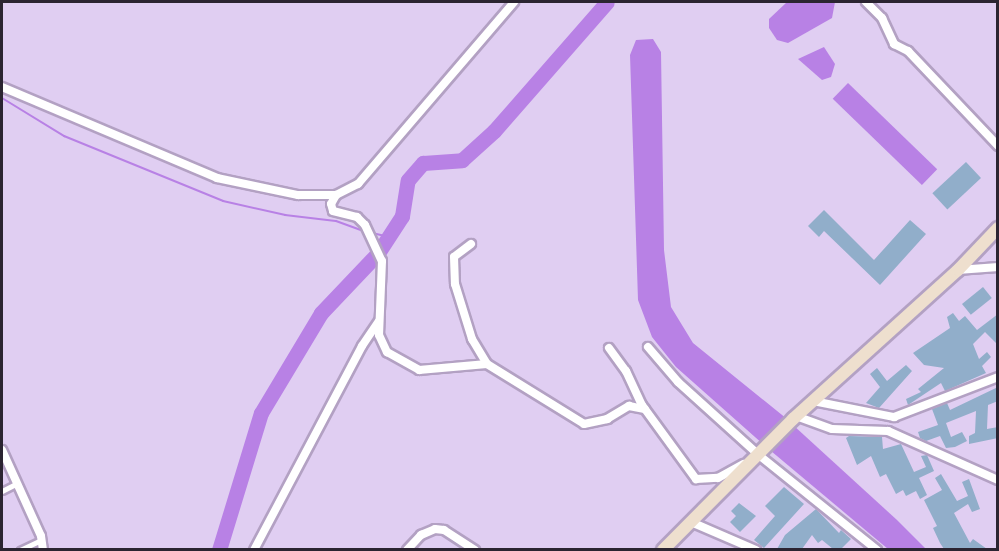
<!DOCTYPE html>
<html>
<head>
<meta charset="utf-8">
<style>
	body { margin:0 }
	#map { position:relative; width:999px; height:551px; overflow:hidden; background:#e0cef2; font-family:Overpass,sans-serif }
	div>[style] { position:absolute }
	.water>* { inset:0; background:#b881e5; transform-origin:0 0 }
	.stream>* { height:2px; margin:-1px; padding:0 1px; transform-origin:1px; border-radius:1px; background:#b881e5 }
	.river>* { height:15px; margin:-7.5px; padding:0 7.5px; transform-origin:7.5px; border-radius:7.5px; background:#b881e5 }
	.building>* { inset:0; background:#91aeca; transform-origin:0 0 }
	.roads { filter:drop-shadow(2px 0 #b3a1c3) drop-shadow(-2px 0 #b3a1c3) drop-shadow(0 2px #b3a1c3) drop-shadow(0 -2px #b3a1c3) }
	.service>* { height:4.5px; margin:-2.25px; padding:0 2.25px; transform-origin:2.25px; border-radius:2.25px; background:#fff }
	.minor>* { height:8px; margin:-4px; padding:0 4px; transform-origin:4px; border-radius:4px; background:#fff }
	.secondary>* { height:12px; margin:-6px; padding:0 6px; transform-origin:6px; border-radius:6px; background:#eedfce }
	span { translate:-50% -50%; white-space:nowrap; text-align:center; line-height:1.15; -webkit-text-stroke:4.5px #faf6fd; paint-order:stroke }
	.frame { position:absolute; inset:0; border:3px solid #2b2431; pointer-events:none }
</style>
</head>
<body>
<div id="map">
	<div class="water">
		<i style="clip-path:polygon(787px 2px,835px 2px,832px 18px,788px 43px,777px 40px,769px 28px,769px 19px)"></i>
		<i style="clip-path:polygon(653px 39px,661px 52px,664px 250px,671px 307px,693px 343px,787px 419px,765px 446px,676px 367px,652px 337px,638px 300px,630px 55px,636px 40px)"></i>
		<i style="clip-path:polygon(824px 47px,835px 64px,831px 77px,822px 80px,798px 59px)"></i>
		<i style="left:848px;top:83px;width:124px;height:22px;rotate:44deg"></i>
		<i style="clip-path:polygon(793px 425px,897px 520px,926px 549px,888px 549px,771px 451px)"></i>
	</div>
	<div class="stream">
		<i style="left:2px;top:98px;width:73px;rotate:31.5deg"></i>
		<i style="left:64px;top:136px;width:172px;rotate:22.2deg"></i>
		<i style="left:223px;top:201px;width:64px;rotate:12.7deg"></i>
		<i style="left:285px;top:215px;width:51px;rotate:6.7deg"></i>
		<i style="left:336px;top:221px;width:30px;rotate:20deg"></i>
		<i style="left:372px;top:233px;width:17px;rotate:13deg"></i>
	</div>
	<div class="river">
		<i style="left:219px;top:550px;width:143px;rotate:-73deg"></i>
		<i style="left:261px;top:413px;width:117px;rotate:-59deg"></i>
		<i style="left:321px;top:313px;width:83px;rotate:-46.5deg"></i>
		<i style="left:378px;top:253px;width:44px;rotate:-57deg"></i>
		<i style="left:402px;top:216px;width:36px;rotate:-81deg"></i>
		<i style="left:408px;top:180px;width:23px;rotate:-49deg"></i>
		<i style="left:423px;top:163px;width:39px;rotate:-4deg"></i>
		<i style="left:462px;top:160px;width:43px;rotate:-42.2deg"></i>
		<i style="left:494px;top:131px;width:171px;rotate:-48.8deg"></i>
	</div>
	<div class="building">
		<i style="left:966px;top:162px;width:22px;height:46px;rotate:47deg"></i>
		<i style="clip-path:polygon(824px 210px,874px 260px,910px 220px,926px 234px,880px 285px,824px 231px,819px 237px,808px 226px)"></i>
		<i style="left:983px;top:287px;width:14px;height:27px;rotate:51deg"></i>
		<i style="clip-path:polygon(953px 313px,959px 321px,965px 316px,977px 330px,998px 314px,998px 345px,985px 332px,973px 344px,979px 359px,987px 352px,991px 357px,982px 366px,986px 373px,945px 391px,941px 383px,908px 405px,906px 399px,921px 392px,918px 389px,944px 368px,924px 365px,913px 353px,950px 328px,947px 317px)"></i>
		<i style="clip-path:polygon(906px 365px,912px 371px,879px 408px,866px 403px,880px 387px,870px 374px,877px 368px,887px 381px)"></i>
		<i style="clip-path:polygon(998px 387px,998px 401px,988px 405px,987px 429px,998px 427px,998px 438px,969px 444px,969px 436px,975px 433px,976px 411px,946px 423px,951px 437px,962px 432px,967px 441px,955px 447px,946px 448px,940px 436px,926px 441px,920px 438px,918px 432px,938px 425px,932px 409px,947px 403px,950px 410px)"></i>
		<i style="clip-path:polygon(849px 436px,882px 437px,883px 449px,901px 444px,914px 472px,926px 467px,921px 456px,927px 455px,934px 471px,919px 478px,927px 495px,920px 499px,916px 491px,906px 496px,903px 490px,896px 494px,886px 474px,880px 477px,871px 456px,857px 465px,846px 438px)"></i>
		<i style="clip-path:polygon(941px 474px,957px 501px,968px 496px,962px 482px,969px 479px,980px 509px,972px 512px,968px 504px,954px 513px,970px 543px,973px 539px,987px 549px,944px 549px,940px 543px,933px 528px,937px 526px,924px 500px,942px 490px,935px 478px)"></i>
		<i style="clip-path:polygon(784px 487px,804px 504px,764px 548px,754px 540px,775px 516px,765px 506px)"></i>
		<i style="clip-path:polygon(739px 503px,756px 516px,740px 532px,730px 522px,736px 516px,731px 511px)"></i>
		<i style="clip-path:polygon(816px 509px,839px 533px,841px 530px,851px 539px,841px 549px,833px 549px,822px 540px,818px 543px,812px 535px,802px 549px,777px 549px,785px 535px)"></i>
	</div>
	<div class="roads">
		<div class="service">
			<i style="left:2px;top:491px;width:16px;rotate:-27deg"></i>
			<i style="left:20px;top:550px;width:23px;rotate:-25deg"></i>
		</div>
		<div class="minor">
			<i style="left:866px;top:2px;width:23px;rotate:45deg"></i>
			<i style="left:882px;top:18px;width:29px;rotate:65deg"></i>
			<i style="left:894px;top:44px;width:16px;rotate:27deg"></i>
			<i style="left:908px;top:51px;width:131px;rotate:46.5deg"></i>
			<i style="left:2px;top:87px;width:233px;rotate:22.9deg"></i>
			<i style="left:217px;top:178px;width:83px;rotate:11.9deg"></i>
			<i style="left:298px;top:195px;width:38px"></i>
			<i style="left:336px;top:195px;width:25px;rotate:-27deg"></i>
			<i style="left:358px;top:184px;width:240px;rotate:-49.4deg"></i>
			<i style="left:336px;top:195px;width:10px;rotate:119deg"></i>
			<i style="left:331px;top:204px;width:7px;rotate:74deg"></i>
			<i style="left:333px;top:211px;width:25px;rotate:14deg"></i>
			<i style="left:357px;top:217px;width:11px;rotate:45deg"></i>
			<i style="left:365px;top:225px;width:40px;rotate:65deg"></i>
			<i style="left:382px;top:261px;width:74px;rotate:92.3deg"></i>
			<i style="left:379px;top:335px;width:19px;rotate:65deg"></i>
			<i style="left:387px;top:352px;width:37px;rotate:29deg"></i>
			<i style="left:419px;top:370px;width:68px;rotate:-5deg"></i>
			<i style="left:471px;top:244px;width:21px;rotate:143deg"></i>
			<i style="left:454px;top:257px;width:27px;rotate:88deg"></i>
			<i style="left:455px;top:284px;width:58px;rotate:72.8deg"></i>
			<i style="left:472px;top:339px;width:29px;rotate:59deg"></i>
			<i style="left:487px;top:364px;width:114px;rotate:31.7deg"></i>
			<i style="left:584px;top:424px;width:24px;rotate:-12deg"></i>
			<i style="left:607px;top:419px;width:26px;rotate:-31deg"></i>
			<i style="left:629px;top:406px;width:16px;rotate:11deg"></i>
			<i style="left:958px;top:270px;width:40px;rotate:-4.3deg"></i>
			<i style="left:648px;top:347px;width:46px;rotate:49.4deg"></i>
			<i style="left:678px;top:382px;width:110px;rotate:42.1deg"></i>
			<i style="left:760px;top:456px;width:150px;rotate:38.8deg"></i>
			<i style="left:609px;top:348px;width:29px;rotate:54deg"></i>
			<i style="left:626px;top:371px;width:38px;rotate:65deg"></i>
			<i style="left:642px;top:405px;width:92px;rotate:53.9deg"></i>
			<i style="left:696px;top:479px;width:22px;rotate:-3deg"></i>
			<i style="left:718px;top:478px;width:29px;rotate:-29deg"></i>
			<i style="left:813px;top:401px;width:83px;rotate:11.2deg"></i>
			<i style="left:894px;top:417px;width:111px;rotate:-21deg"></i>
			<i style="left:796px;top:416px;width:38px;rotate:20deg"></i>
			<i style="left:832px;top:429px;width:56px;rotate:2deg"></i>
			<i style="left:888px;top:431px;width:120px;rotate:24deg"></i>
			<i style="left:2px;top:450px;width:94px;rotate:65.6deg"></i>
			<i style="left:41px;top:536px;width:14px;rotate:82deg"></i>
			<i style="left:691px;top:522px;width:71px;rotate:23.3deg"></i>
			<i style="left:254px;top:550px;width:231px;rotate:-62.1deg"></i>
			<i style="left:362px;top:346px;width:30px;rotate:-56deg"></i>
			<i style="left:407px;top:550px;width:21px;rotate:-47deg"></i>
			<i style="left:421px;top:535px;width:15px;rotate:-23deg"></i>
			<i style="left:435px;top:529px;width:9px;rotate:6deg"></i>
			<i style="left:444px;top:530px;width:37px;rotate:33deg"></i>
		</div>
		<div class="secondary">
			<i style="left:663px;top:550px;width:185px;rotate:-45.2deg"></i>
			<i style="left:793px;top:419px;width:222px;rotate:-42.1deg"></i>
			<i style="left:958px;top:270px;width:58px;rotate:-46.4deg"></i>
		</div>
	</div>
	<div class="frame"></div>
</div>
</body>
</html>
